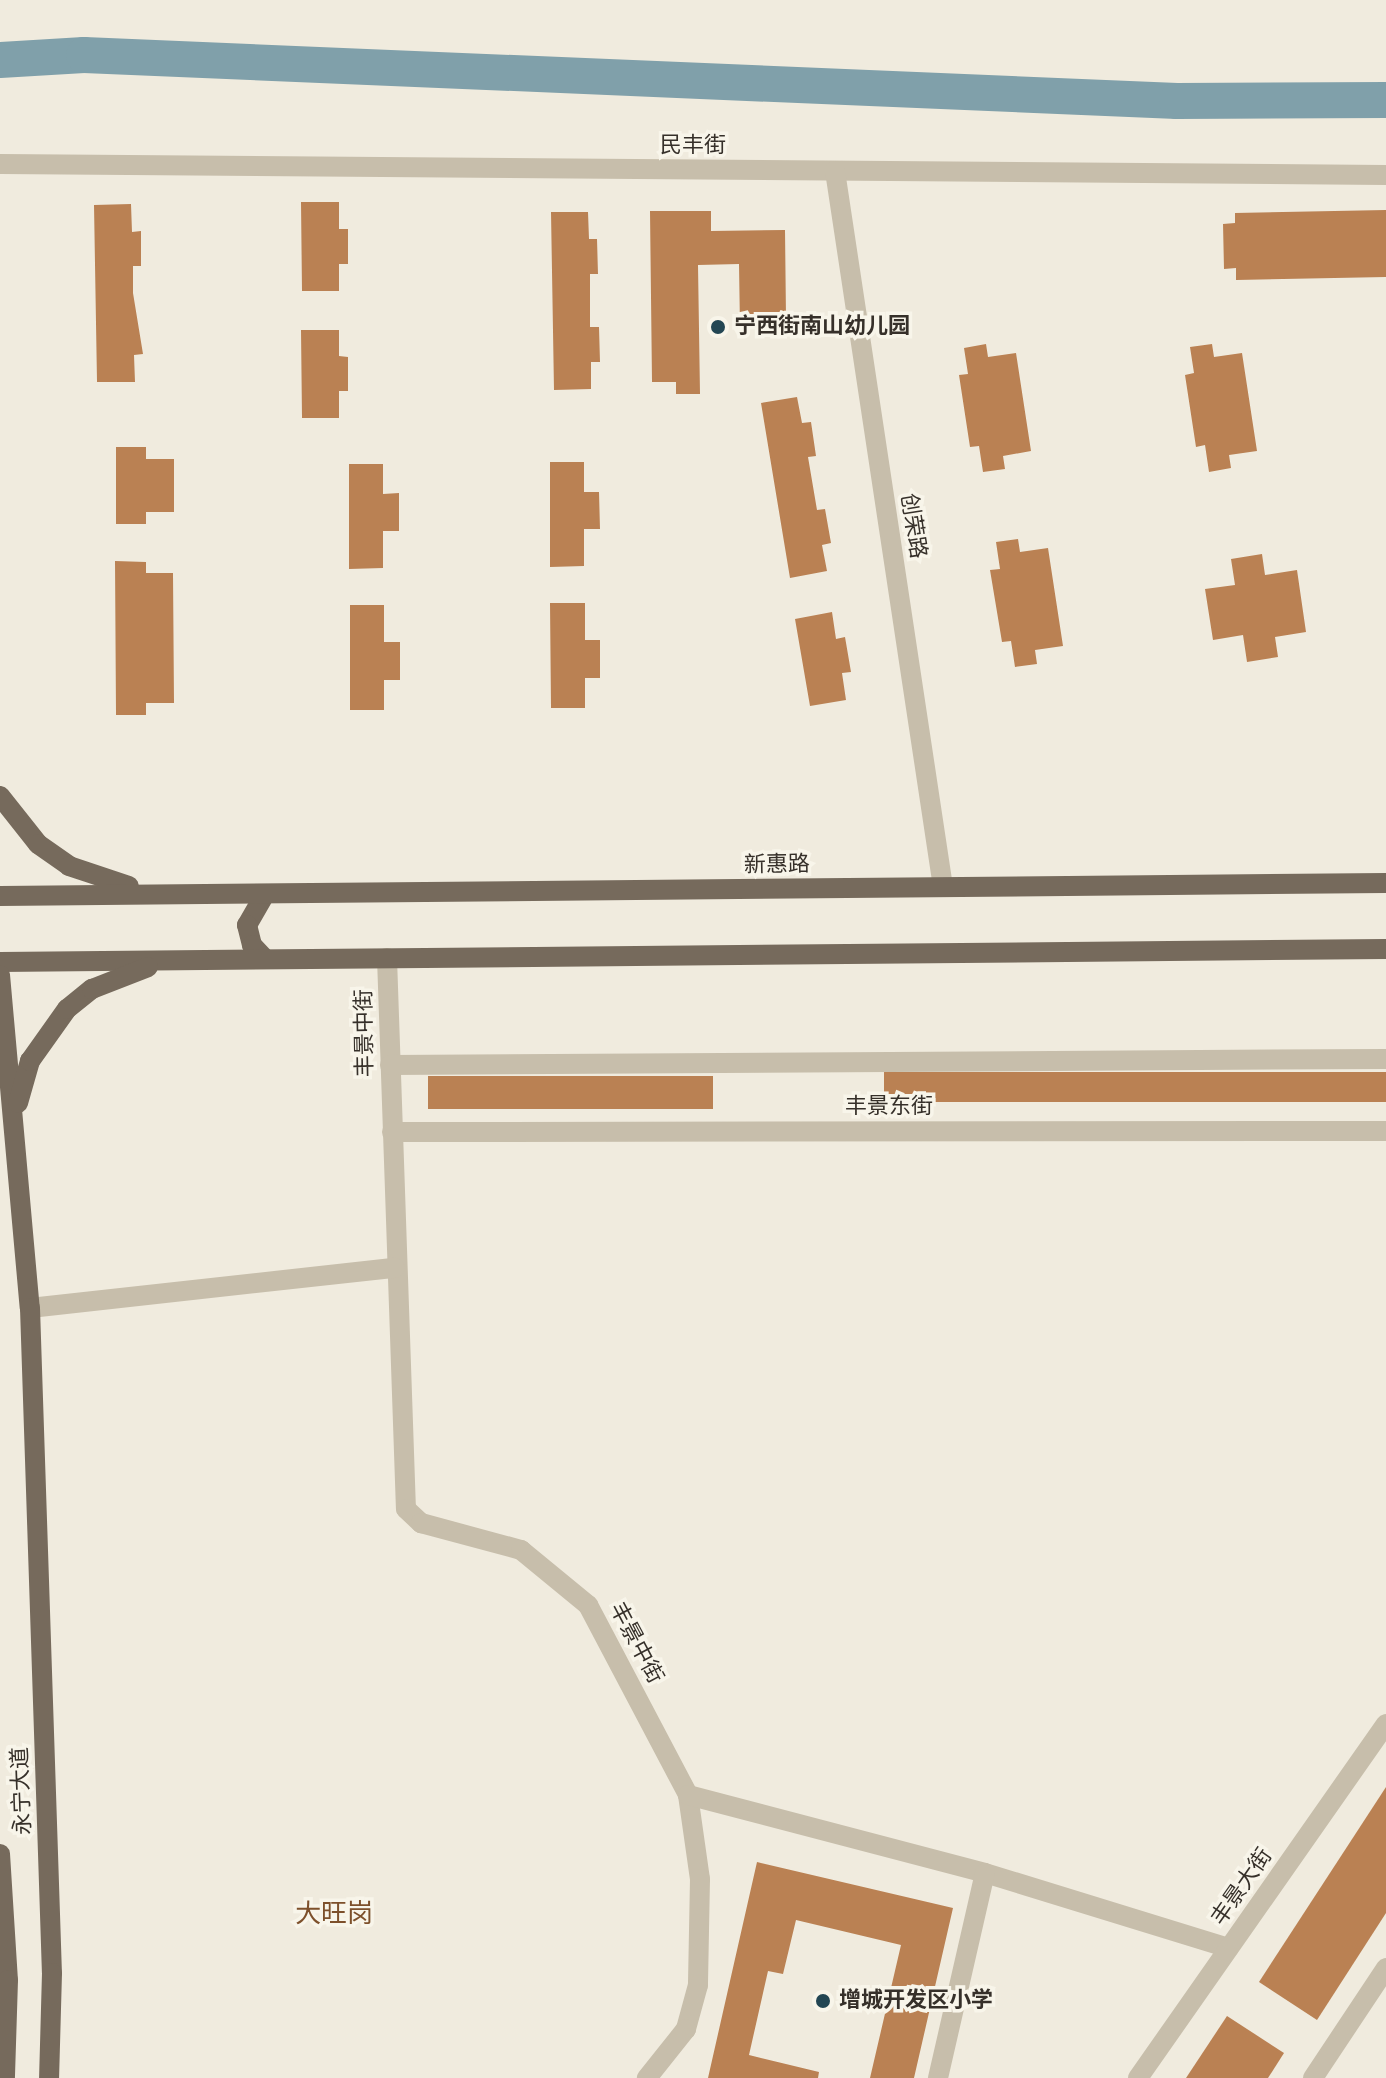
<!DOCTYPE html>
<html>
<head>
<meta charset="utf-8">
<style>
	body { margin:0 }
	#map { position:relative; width:1386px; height:2078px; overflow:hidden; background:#f0ebde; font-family:"Varela Round","Noto Sans SC",sans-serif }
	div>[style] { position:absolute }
	.river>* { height:36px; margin:-18px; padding:0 18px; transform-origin:18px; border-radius:18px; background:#80a0aa }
	.building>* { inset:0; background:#ba8153; transform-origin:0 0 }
	.minor>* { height:20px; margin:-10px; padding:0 10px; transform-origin:10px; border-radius:10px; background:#c7beab }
	.major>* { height:20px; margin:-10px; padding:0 10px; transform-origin:10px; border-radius:10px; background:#766a5c }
	.dots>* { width:22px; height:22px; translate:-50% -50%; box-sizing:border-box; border:4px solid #f8f5ea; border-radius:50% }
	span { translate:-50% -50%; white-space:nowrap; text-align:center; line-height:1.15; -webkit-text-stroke:7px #f8f5ea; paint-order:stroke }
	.street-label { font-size:22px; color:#36302a }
	.poi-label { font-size:22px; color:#36302a; font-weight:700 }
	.left { translate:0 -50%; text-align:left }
	.quarter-label { font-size:26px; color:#7d502b }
</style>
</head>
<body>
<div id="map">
	<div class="river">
		<i style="left:0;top:60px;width:84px;rotate:-3.4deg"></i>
		<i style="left:84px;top:55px;width:1094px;rotate:2.41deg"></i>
		<i style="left:1177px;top:101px;width:209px;rotate:-0.3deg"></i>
	</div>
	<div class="building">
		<i style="clip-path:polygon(301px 202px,339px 202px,339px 229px,348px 229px,348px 264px,339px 264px,339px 291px,302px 291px)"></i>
		<i style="clip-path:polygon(131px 204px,132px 232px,141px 231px,141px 266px,133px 266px,133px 293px,143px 354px,134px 355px,135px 382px,97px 382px,94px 205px)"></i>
		<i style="clip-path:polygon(1386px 210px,1386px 277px,1236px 280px,1236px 268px,1224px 269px,1223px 224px,1235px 223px,1235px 213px)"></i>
		<i style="clip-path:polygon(650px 211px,711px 211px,711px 231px,785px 230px,786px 317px,765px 317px,765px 327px,740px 328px,739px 264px,698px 265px,700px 394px,676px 394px,676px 382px,652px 382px)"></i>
		<i style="clip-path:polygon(551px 212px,588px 212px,589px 239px,597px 239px,598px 274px,590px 274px,590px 327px,599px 327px,600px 362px,591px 362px,591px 389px,554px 390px)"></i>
		<i style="clip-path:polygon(301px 330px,339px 330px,339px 356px,348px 357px,348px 391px,339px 391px,339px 418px,302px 418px)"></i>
		<i style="clip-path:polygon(986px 344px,988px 357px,1016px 353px,1031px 451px,1003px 456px,1005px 469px,983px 472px,979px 446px,970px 447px,959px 375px,968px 374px,964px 348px)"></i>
		<i style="clip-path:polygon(1212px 344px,1214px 357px,1242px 353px,1257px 451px,1229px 455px,1231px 468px,1209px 472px,1205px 445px,1196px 447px,1185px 375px,1194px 373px,1190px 347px)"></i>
		<i style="clip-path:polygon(797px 397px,802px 423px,811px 422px,816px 456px,808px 457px,817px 510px,825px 509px,831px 543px,822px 545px,827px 571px,790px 578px,761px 403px)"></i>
		<i style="clip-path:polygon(116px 447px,146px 447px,146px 459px,174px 459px,174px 512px,146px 512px,146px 524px,116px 524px)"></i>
		<i style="clip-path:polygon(550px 462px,584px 462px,584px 492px,599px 492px,600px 529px,584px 529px,584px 566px,550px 567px)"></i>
		<i style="clip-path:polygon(349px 464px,383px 464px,383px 494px,399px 493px,399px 531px,383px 531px,383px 568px,349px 569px)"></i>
		<i style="clip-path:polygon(1018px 539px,1020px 552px,1048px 548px,1063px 646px,1035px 650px,1037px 664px,1015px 667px,1011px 641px,1002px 642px,990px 570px,1000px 569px,996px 542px)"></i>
		<i style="clip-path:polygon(1262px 554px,1265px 575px,1297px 570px,1306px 632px,1275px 637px,1278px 657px,1247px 662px,1243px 635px,1213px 640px,1205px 589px,1235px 585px,1231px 559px)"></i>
		<i style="clip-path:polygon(115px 561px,146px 562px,146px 573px,173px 573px,174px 703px,146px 703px,146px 715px,116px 715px)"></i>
		<i style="clip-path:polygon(550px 603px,585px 603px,585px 640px,600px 640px,600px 678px,585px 678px,585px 708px,551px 708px)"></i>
		<i style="clip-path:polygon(350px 605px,384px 605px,384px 642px,400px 642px,400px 680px,384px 680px,384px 710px,350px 710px)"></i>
		<i style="clip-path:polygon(832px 612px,836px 639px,845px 637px,851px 672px,842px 673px,846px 700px,810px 706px,795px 619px)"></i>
		<i style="left:1386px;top:1072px;width:30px;height:502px;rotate:90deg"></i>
		<i style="left:713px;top:1076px;width:33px;height:285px;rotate:90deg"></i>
		<i style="clip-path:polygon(1386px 1787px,1386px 1913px,1317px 2020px,1259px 1982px)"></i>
		<i style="clip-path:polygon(757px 1862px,953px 1908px,914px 2078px,870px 2078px,901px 1945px,796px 1920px,783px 1974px,768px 1971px,749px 2055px,819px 2072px,818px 2078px,708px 2078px)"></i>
		<i style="clip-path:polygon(1227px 2016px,1284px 2053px,1268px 2078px,1186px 2078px)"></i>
	</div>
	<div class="minor">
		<i style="left:0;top:164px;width:1386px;rotate:0.45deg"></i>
		<i style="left:835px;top:171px;width:724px;rotate:81.42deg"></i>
		<i style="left:387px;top:958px;width:551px;rotate:88.03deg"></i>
		<i style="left:406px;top:1509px;width:21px;rotate:43deg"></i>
		<i style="left:421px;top:1523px;width:104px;rotate:15.1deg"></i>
		<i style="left:521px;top:1550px;width:87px;rotate:39.4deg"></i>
		<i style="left:588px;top:1605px;width:215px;rotate:62.2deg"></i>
		<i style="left:688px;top:1795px;width:85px;rotate:81.9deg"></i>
		<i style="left:700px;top:1879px;width:106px;rotate:91.1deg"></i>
		<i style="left:698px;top:1985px;width:46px;rotate:105.3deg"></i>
		<i style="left:686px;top:2029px;width:63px;rotate:128.5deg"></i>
		<i style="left:390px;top:1065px;width:996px;rotate:-0.35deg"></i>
		<i style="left:392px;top:1132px;width:994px;rotate:-0.06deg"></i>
		<i style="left:30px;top:1308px;width:367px;rotate:-6.3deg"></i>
		<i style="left:688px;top:1795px;width:307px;rotate:14.7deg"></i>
		<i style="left:985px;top:1873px;width:255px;rotate:17.1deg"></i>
		<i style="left:938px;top:2078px;width:210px;rotate:-77.1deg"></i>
		<i style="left:1138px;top:2078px;width:432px;rotate:-55deg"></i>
		<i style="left:1313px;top:2078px;width:132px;rotate:-56.4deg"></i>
	</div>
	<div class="major">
		<i style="left:0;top:796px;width:61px;rotate:51.6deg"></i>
		<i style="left:38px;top:844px;width:38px;rotate:35deg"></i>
		<i style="left:69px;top:866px;width:63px;rotate:18.4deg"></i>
		<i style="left:265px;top:894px;width:36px;rotate:120deg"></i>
		<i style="left:247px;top:925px;width:21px;rotate:76deg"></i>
		<i style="left:252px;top:945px;width:19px;rotate:47deg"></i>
		<i style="left:0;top:896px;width:1386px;rotate:-0.54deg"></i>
		<i style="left:0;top:962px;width:1386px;rotate:-0.54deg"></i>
		<i style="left:0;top:975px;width:334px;rotate:84.9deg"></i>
		<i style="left:30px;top:1308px;width:665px;rotate:88.11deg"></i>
		<i style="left:52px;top:1973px;width:105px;rotate:91.6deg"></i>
		<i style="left:18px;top:1103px;width:44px;rotate:-74.1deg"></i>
		<i style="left:30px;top:1061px;width:64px;rotate:-54.6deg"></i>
		<i style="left:67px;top:1009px;width:32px;rotate:-39deg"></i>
		<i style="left:92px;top:989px;width:60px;rotate:-21.4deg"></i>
		<i style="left:0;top:1854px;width:126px;rotate:86.4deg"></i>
		<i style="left:8px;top:1980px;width:98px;rotate:91.8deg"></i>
	</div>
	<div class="dots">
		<i style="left:718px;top:327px;background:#234653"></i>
		<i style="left:823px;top:2001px;background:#234653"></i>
	</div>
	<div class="street-label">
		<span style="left:693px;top:146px">民丰街</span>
		<span style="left:913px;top:526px;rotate:81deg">创荣路</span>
		<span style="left:777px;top:865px;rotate:-1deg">新惠路</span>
		<span style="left:365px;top:1033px;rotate:-91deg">丰景中街</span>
		<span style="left:889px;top:1107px">丰景东街</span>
		<span style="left:636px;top:1643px;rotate:62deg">丰景中街</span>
		<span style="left:22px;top:1791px;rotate:-92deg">永宁大道</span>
		<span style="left:1242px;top:1887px;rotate:-55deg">丰景大街</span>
	</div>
	<div class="poi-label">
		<span class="left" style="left:734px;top:327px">宁西街南山幼儿园</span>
		<span class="left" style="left:839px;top:2001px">增城开发区小学</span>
	</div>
	<div class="quarter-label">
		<span style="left:334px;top:1914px">大旺岗</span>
	</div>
</div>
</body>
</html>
